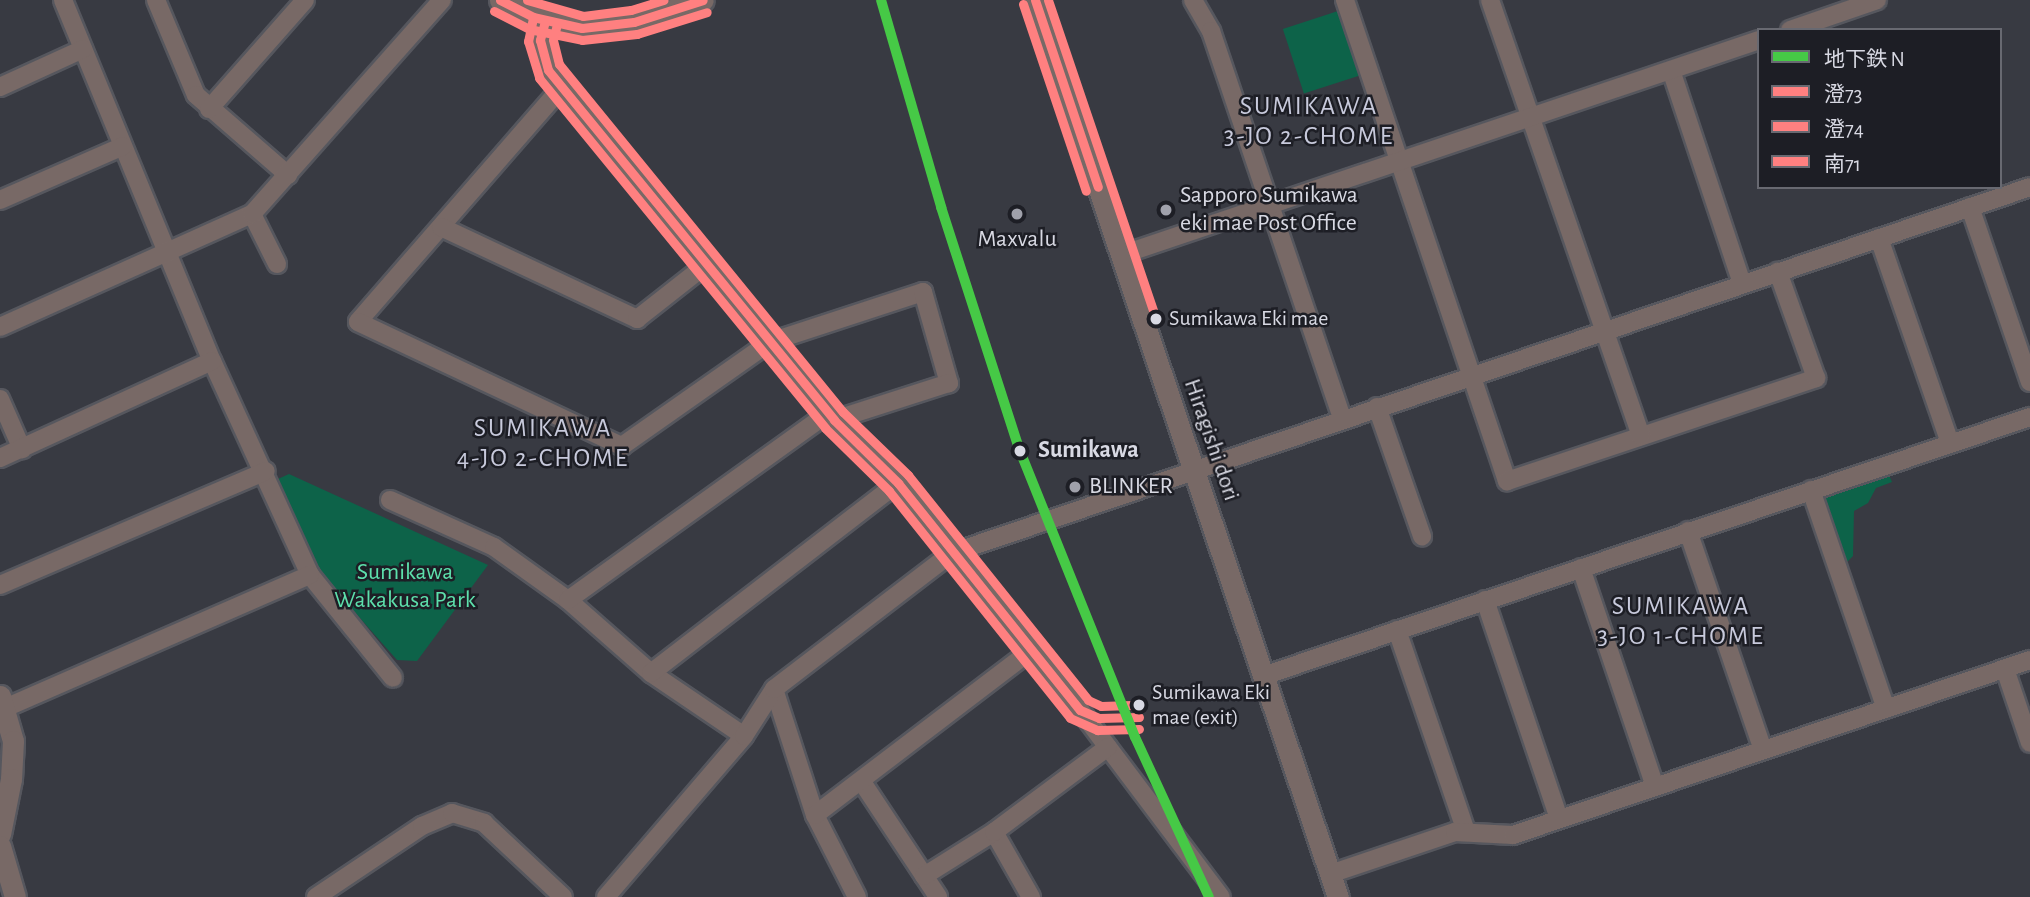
<!DOCTYPE html>
<html>
<head>
<meta charset="utf-8">
<style>
	body { margin:0 }
	#map { position:relative; width:2030px; height:897px; overflow:hidden; background:#383a42; font-family:"Alegreya Sans","Noto Sans JP",sans-serif }
	div>[style] { position:absolute }
	.green>* { inset:0; background:#0d6349; transform-origin:0 0 }
	.roads { filter:drop-shadow(2px 0 #56575e) drop-shadow(-2px 0 #56575e) drop-shadow(0 2px #56575e) drop-shadow(0 -2px #56575e) }
	.minor>* { height:18px; margin:-9px; padding:0 9px; transform-origin:9px; border-radius:9px; background:#786966 }
	.tertiary>* { height:21px; margin:-10.5px; padding:0 10.5px; transform-origin:10.5px; border-radius:10.5px; background:#786966 }
	.bus-1>* { height:9px; margin:-4.5px; padding:0 4.5px; transform-origin:4.5px; border-radius:4.5px; background:#ff8080 }
	.bus-2>* { height:9px; margin:-4.5px; padding:0 4.5px; transform-origin:4.5px; border-radius:4.5px; background:#ff8080 }
	.bus-3>* { height:9px; margin:-4.5px; padding:0 4.5px; transform-origin:4.5px; border-radius:4.5px; background:#ff8080 }
	.metro-1>* { height:10px; margin:-5px; padding:0 5px; transform-origin:5px; border-radius:5px; background:#46c946 }
	.dots>* { width:19px; height:19px; translate:-50% -50%; box-sizing:border-box; border:4px solid #1d1e25; border-radius:50% }
	span { translate:-50% -50%; white-space:nowrap; text-align:center; line-height:1.15; -webkit-text-stroke:5px #1d1e25; paint-order:stroke }
	.bus-label { font-size:22px; color:#d8d9e3 }
	.left { translate:0 -50%; text-align:left }
	.poi-label { font-size:24px; color:#d8d9e3 }
	.street-label { font-size:24px; color:#d8d9e3 }
	.stop-label { font-size:24px; color:#d8d9e3; font-weight:700 }
	.park-label { font-size:24px; color:#5de0ac }
	.neighbourhood-label { font-size:26px; color:#c8cadc; letter-spacing:2px }
	.legend { position:absolute; left:1757px; top:28px; width:245px; height:161px; box-sizing:border-box; background:#1d1e25; border:2px solid #686971; margin:0; padding:9px 12px; list-style:none; font-size:21px; color:#d8d9e3 }
	.legend li { display:flex; align-items:center; gap:14px; height:35px }
	.legend b { width:35px; border:2px solid #686971 }
</style>
</head>
<body>
<div id="map">
	<div class="green">
		<i style="left:1338px;top:11px;width:68px;height:58px;rotate:72deg"></i>
		<i style="clip-path:polygon(1888px 473px,1892px 482px,1876px 488px,1868px 503px,1854px 511px,1853px 556px,1846px 563px,1823px 494px)"></i>
		<i style="clip-path:polygon(289px 474px,488px 565px,417px 661px,397px 660px,313px 565px,278px 479px)"></i>
	</div>
	<div class="roads">
		<div class="minor">
			<i style="left:63px;top:0;width:391px;rotate:67.6deg"></i>
			<i style="left:212px;top:361px;width:235px;rotate:65.4deg"></i>
			<i style="left:310px;top:575px;width:132px;rotate:51.1deg"></i>
			<i style="left:156px;top:0;width:103px;rotate:67.2deg"></i>
			<i style="left:196px;top:95px;width:122px;rotate:41deg"></i>
			<i style="left:1193px;top:0;width:36px;rotate:60deg"></i>
			<i style="left:1211px;top:31px;width:410px;rotate:71.3deg"></i>
			<i style="left:1345px;top:0;width:508px;rotate:71.39deg"></i>
			<i style="left:1507px;top:481px;width:326px;rotate:-18.4deg"></i>
			<i style="left:1816px;top:378px;width:113px;rotate:-109.7deg"></i>
			<i style="left:1490px;top:0;width:461px;rotate:70.9deg"></i>
			<i style="left:545px;top:21px;width:20px;rotate:105deg"></i>
			<i style="left:540px;top:40px;width:31px;rotate:75deg"></i>
			<i style="left:548px;top:70px;width:452px;rotate:50.7deg"></i>
			<i style="left:834px;top:420px;width:90px;rotate:44.5deg"></i>
			<i style="left:898px;top:483px;width:291px;rotate:51.3deg"></i>
			<i style="left:1080px;top:710px;width:234px;rotate:53deg"></i>
			<i style="left:1790px;top:30px;width:92px;rotate:-19deg"></i>
			<i style="left:1671px;top:70px;width:225px;rotate:71.6deg"></i>
			<i style="left:0;top:87px;width:91px;rotate:-24.6deg"></i>
			<i style="left:562px;top:87px;width:311px;rotate:131deg"></i>
			<i style="left:358px;top:322px;width:292px;rotate:25.2deg"></i>
			<i style="left:622px;top:446px;width:181px;rotate:-35.1deg"></i>
			<i style="left:770px;top:342px;width:161px;rotate:-18.1deg"></i>
			<i style="left:923px;top:292px;width:95px;rotate:74.1deg"></i>
			<i style="left:949px;top:383px;width:121px;rotate:162.2deg"></i>
			<i style="left:209px;top:109px;width:145px;rotate:-48.6deg"></i>
			<i style="left:0;top:200px;width:134px;rotate:-23.7deg"></i>
			<i style="left:1970px;top:207px;width:185px;rotate:71.1deg"></i>
			<i style="left:252px;top:214px;width:56px;rotate:63.4deg"></i>
			<i style="left:441px;top:227px;width:217px;rotate:25.1deg"></i>
			<i style="left:637px;top:319px;width:89px;rotate:-38.2deg"></i>
			<i style="left:1879px;top:238px;width:217px;rotate:70.9deg"></i>
			<i style="left:1121px;top:255px;width:673px;rotate:-18.62deg"></i>
			<i style="left:0;top:327px;width:276px;rotate:-24.2deg"></i>
			<i style="left:252px;top:214px;width:286px;rotate:-48.4deg"></i>
			<i style="left:0;top:399px;width:55px;rotate:66.3deg"></i>
			<i style="left:1377px;top:407px;width:137px;rotate:70.8deg"></i>
			<i style="left:0;top:458px;width:233px;rotate:-24.6deg"></i>
			<i style="left:1811px;top:490px;width:231px;rotate:71.1deg"></i>
			<i style="left:390px;top:500px;width:114px;rotate:24.3deg"></i>
			<i style="left:494px;top:547px;width:91px;rotate:35.6deg"></i>
			<i style="left:568px;top:600px;width:111px;rotate:41.3deg"></i>
			<i style="left:651px;top:673px;width:112px;rotate:34.1deg"></i>
			<i style="left:1688px;top:531px;width:231px;rotate:71.1deg"></i>
			<i style="left:1581px;top:568px;width:231px;rotate:71.3deg"></i>
			<i style="left:0;top:585px;width:289px;rotate:-23.2deg"></i>
			<i style="left:568px;top:600px;width:320px;rotate:-35.7deg"></i>
			<i style="left:1485px;top:600px;width:231px;rotate:71.3deg"></i>
			<i style="left:1397px;top:630px;width:213px;rotate:71.1deg"></i>
			<i style="left:2005px;top:669px;width:78px;rotate:71.3deg"></i>
			<i style="left:651px;top:673px;width:312px;rotate:-37.6deg"></i>
			<i style="left:1263px;top:676px;width:810px;rotate:-18.66deg"></i>
			<i style="left:774px;top:689px;width:133px;rotate:72deg"></i>
			<i style="left:815px;top:815px;width:92px;rotate:62.9deg"></i>
			<i style="left:5px;top:708px;width:333px;rotate:-23.6deg"></i>
			<i style="left:862px;top:782px;width:138px;rotate:56.5deg"></i>
			<i style="left:815px;top:815px;width:270px;rotate:-37.3deg"></i>
			<i style="left:994px;top:832px;width:75px;rotate:60.4deg"></i>
			<i style="left:1330px;top:874px;width:132px;rotate:-18.6deg"></i>
			<i style="left:1455px;top:832px;width:58px;rotate:3deg"></i>
			<i style="left:1513px;top:835px;width:546px;rotate:-18.7deg"></i>
			<i style="left:924px;top:876px;width:83px;rotate:-32.2deg"></i>
			<i style="left:994px;top:832px;width:142px;rotate:-36.7deg"></i>
			<i style="left:316px;top:897px;width:128px;rotate:-33.8deg"></i>
			<i style="left:422px;top:826px;width:33px;rotate:-23deg"></i>
			<i style="left:452px;top:813px;width:34px;rotate:17deg"></i>
			<i style="left:484px;top:823px;width:108px;rotate:43.1deg"></i>
			<i style="left:606px;top:897px;width:212px;rotate:-49.4deg"></i>
			<i style="left:744px;top:736px;width:56px;rotate:-57.4deg"></i>
			<i style="left:774px;top:689px;width:224px;rotate:-37.4deg"></i>
			<i style="left:952px;top:553px;width:1138px;rotate:-18.75deg"></i>
		</div>
		<div class="tertiary">
			<i style="left:500px;top:0;width:37px;rotate:27deg"></i>
			<i style="left:533px;top:17px;width:50px;rotate:12.7deg"></i>
			<i style="left:582px;top:28px;width:52px;rotate:-6.6deg"></i>
			<i style="left:634px;top:22px;width:72px;rotate:-17.7deg"></i>
			<i style="left:1035px;top:0;width:947px;rotate:71.34deg"></i>
			<i style="left:0;top:696px;width:47px;rotate:73.9deg"></i>
			<i style="left:13px;top:741px;width:38px;rotate:93deg"></i>
			<i style="left:11px;top:779px;width:56px;rotate:101.3deg"></i>
			<i style="left:0;top:846px;width:53px;rotate:73.6deg"></i>
		</div>
	</div>
	<div class="bus-1">
		<i style="left:500px;top:0;width:37px;rotate:27deg"></i>
		<i style="left:533px;top:17px;width:50px;rotate:12.7deg"></i>
		<i style="left:582px;top:28px;width:52px;rotate:-6.6deg"></i>
		<i style="left:634px;top:22px;width:72px;rotate:-17.7deg"></i>
		<i style="left:1035px;top:0;width:197px;rotate:71.4deg"></i>
		<i style="left:545px;top:21px;width:20px;rotate:105deg"></i>
		<i style="left:540px;top:40px;width:31px;rotate:75deg"></i>
		<i style="left:548px;top:70px;width:452px;rotate:50.7deg"></i>
		<i style="left:834px;top:420px;width:90px;rotate:44.5deg"></i>
		<i style="left:898px;top:483px;width:291px;rotate:51.3deg"></i>
		<i style="left:1080px;top:710px;width:21px;rotate:23deg"></i>
		<i style="left:1099px;top:718px;width:40px;rotate:-1.4deg"></i>
	</div>
	<div class="bus-2">
		<i style="left:1023px;top:4px;width:197px;rotate:71.4deg"></i>
		<i style="left:494px;top:11px;width:39px;rotate:27deg"></i>
		<i style="left:529px;top:29px;width:54px;rotate:11.7deg"></i>
		<i style="left:582px;top:40px;width:55px;rotate:-6.2deg"></i>
		<i style="left:637px;top:34px;width:73px;rotate:-17.4deg"></i>
		<i style="left:533px;top:18px;width:24px;rotate:102deg"></i>
		<i style="left:528px;top:41px;width:39px;rotate:73deg"></i>
		<i style="left:539px;top:78px;width:452px;rotate:50.7deg"></i>
		<i style="left:825px;top:428px;width:90px;rotate:44.5deg"></i>
		<i style="left:889px;top:491px;width:290px;rotate:51.4deg"></i>
		<i style="left:1070px;top:718px;width:30px;rotate:24deg"></i>
		<i style="left:1097px;top:730px;width:42px;rotate:-1.4deg"></i>
	</div>
	<div class="bus-3">
		<i style="left:527px;top:0;width:58px;rotate:15.9deg"></i>
		<i style="left:583px;top:16px;width:48px;rotate:-7.1deg"></i>
		<i style="left:631px;top:10px;width:34px;rotate:-17deg"></i>
		<i style="left:1048px;top:0;width:340px;rotate:71.3deg"></i>
		<i style="left:557px;top:24px;width:16px;rotate:104deg"></i>
		<i style="left:553px;top:40px;width:25px;rotate:76deg"></i>
		<i style="left:559px;top:64px;width:449px;rotate:50.8deg"></i>
		<i style="left:843px;top:412px;width:91px;rotate:44.1deg"></i>
		<i style="left:908px;top:475px;width:288px;rotate:51.3deg"></i>
		<i style="left:1088px;top:700px;width:14px;rotate:25deg"></i>
		<i style="left:1101px;top:706px;width:38px;rotate:-2deg"></i>
	</div>
	<div class="metro-1">
		<i style="left:881px;top:0;width:216px;rotate:73.8deg"></i>
		<i style="left:941px;top:207px;width:256px;rotate:72.1deg"></i>
		<i style="left:1020px;top:451px;width:308px;rotate:68.1deg"></i>
		<i style="left:1135px;top:737px;width:176px;rotate:65.2deg"></i>
	</div>
	<div class="dots">
		<i style="left:1166px;top:210px;background:#a0a1ab"></i>
		<i style="left:1017px;top:214px;background:#a0a1ab"></i>
		<i style="left:1156px;top:319px;background:#d8d9e3"></i>
		<i style="left:1020px;top:451px;background:#d8d9e3"></i>
		<i style="left:1075px;top:487px;background:#a0a1ab"></i>
		<i style="left:1139px;top:705px;background:#d8d9e3"></i>
	</div>
	<div class="bus-label">
		<span class="left" style="left:1169px;top:319px">Sumikawa Eki mae</span>
		<span class="left" style="left:1152px;top:705px">Sumikawa Eki<br>mae (exit)</span>
	</div>
	<div class="poi-label">
		<span class="left" style="left:1180px;top:210px">Sapporo Sumikawa<br>eki mae Post Office</span>
		<span style="left:1017px;top:240px">Maxvalu</span>
		<span class="left" style="left:1089px;top:487px">BLINKER</span>
	</div>
	<div class="street-label">
		<span style="left:1211px;top:440px;rotate:71deg">Hiragishi dori</span>
	</div>
	<div class="stop-label">
		<span class="left" style="left:1038px;top:451px">Sumikawa</span>
	</div>
	<div class="park-label">
		<span style="left:405px;top:587px">Sumikawa<br>Wakakusa Park</span>
	</div>
	<div class="neighbourhood-label">
		<span style="left:1309px;top:122px">SUMIKAWA<br>3-JO 2-CHOME</span>
		<span style="left:543px;top:444px">SUMIKAWA<br>4-JO 2-CHOME</span>
		<span style="left:1681px;top:622px">SUMIKAWA<br>3-JO 1-CHOME</span>
	</div>
	<ul class="legend">
	<li><b style="height:9px;background:#46c946"></b>地下鉄 N</li>
	<li><b style="height:9px;background:#ff8080"></b>澄73</li>
	<li><b style="height:9px;background:#ff8080"></b>澄74</li>
	<li><b style="height:9px;background:#ff8080"></b>南71</li>
	</ul>
</div>
</body>
</html>
